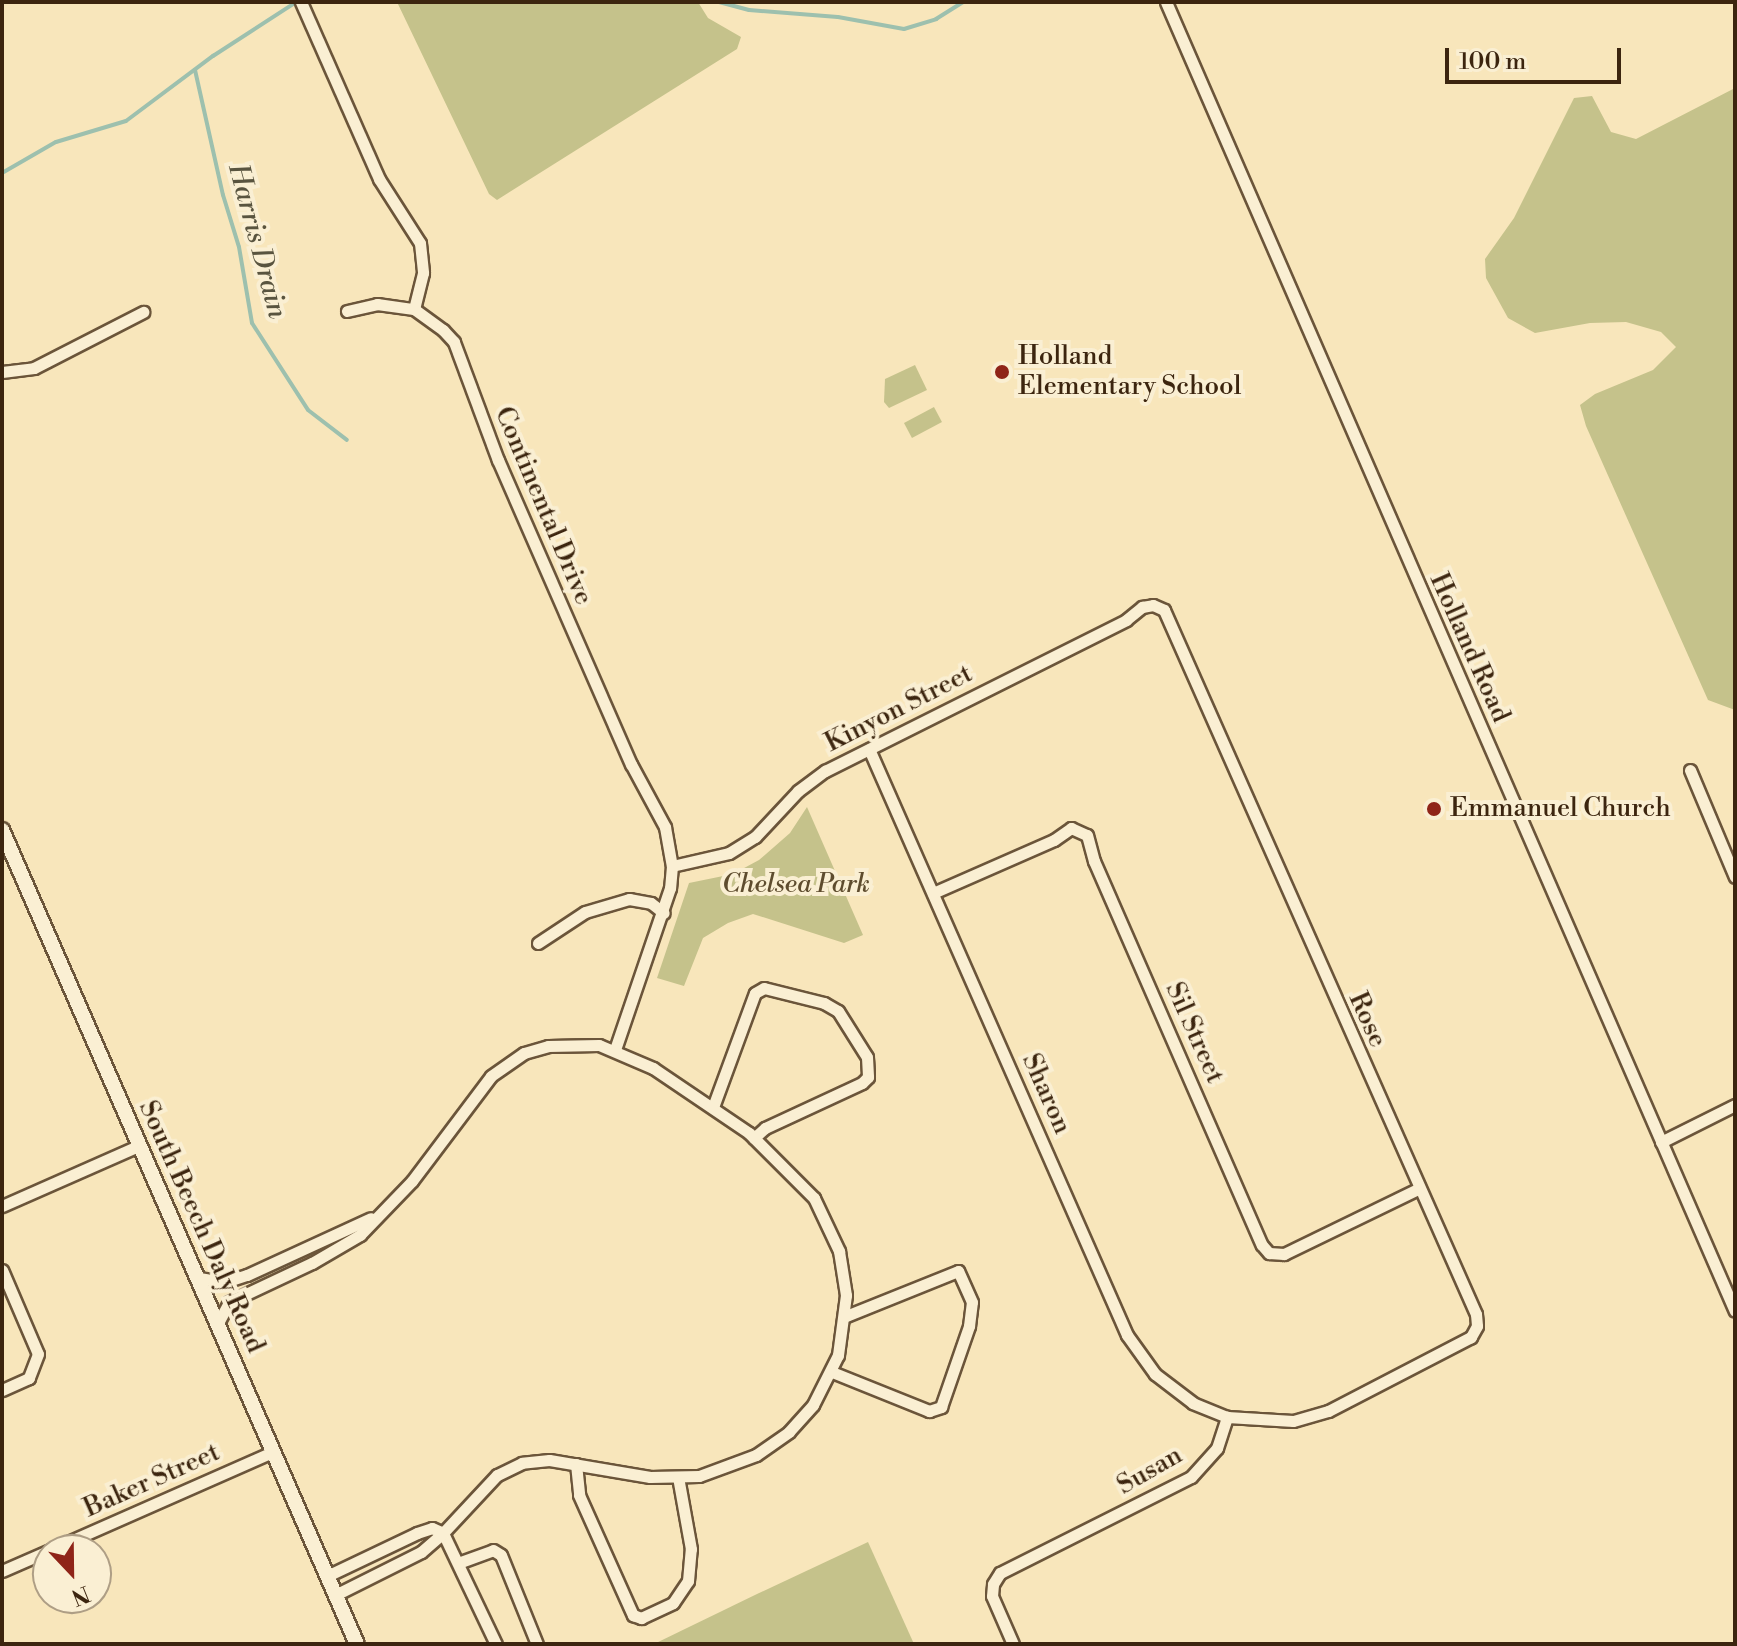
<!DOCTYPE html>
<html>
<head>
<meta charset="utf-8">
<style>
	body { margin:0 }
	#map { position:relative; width:1737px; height:1646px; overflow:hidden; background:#f8e6bb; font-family:"Libre Bodoni",serif }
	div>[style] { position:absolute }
	.green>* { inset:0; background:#c5c28b; transform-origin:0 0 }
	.stream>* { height:4px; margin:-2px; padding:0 2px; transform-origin:2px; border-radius:2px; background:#9dc0ae }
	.roads { filter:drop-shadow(2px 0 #6b553a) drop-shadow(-2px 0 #6b553a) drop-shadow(0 2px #6b553a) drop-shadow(0 -2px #6b553a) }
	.street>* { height:11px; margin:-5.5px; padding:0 5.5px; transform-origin:5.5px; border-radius:5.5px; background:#faefd3 }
	.secondary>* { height:14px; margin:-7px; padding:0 7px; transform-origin:7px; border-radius:7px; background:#faefd3 }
	.dots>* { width:22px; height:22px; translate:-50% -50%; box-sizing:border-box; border:4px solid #faefd3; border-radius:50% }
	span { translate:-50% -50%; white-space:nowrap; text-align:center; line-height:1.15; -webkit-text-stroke:8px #faefd3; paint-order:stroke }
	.poi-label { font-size:26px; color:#3c250f }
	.left { translate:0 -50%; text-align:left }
	.street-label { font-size:26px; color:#3c250f }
	.park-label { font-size:26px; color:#5e4c2e; font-style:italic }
	.water-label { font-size:28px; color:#59543f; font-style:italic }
	.frame { position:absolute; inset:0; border:4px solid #3c250f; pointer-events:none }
	.north { position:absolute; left:32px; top:1534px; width:80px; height:80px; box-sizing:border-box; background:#faefd3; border:2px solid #ae9e85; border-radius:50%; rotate:158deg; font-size:22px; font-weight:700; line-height:32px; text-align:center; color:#3c250f }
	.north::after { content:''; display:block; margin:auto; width:28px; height:36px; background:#8f2418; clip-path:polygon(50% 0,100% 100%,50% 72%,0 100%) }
	.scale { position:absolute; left:1445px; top:48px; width:176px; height:36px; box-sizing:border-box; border:4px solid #3c250f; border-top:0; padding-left:10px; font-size:24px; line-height:28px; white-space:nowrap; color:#3c250f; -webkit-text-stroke:6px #faefd3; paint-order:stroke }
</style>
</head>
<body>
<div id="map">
	<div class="green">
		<i style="clip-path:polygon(397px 2px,698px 2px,708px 18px,741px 37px,737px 49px,497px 200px,489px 194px)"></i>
		<i style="clip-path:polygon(1735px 88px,1735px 710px,1708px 700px,1586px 426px,1580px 405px,1595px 394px,1653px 370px,1676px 347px,1661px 332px,1626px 322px,1590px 323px,1535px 333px,1508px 318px,1486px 278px,1485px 259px,1514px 218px,1574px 98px,1592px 96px,1611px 132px,1636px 139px)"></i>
		<i style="clip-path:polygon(915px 365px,927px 390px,889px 408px,884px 402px,885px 379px)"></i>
		<i style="left:934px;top:407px;width:17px;height:34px;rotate:62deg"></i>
		<i style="clip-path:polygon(807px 807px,863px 935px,844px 943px,753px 914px,728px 923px,703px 938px,684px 986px,657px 978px,689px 883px,733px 874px,759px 860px,790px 833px)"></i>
		<i style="clip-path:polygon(868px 1542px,914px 1644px,654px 1644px,757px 1594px)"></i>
	</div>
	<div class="stream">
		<i style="left:719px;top:2px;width:31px;rotate:15deg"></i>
		<i style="left:749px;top:10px;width:89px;rotate:4.5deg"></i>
		<i style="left:838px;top:17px;width:67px;rotate:10.3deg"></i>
		<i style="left:904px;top:29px;width:34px;rotate:-17deg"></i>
		<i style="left:936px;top:19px;width:32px;rotate:-32deg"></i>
		<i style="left:195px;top:70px;width:128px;rotate:77.4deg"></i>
		<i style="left:223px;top:195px;width:54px;rotate:72.9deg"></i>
		<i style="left:239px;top:247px;width:77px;rotate:80.3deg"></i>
		<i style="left:252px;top:323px;width:103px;rotate:57.2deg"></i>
		<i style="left:308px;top:410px;width:49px;rotate:37.6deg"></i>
		<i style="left:2px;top:173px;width:62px;rotate:-29.9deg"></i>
		<i style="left:56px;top:142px;width:73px;rotate:-16.7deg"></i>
		<i style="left:126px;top:121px;width:109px;rotate:-36.8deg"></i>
		<i style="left:213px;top:56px;width:99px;rotate:-33deg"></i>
	</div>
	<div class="roads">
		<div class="street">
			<i style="left:301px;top:2px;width:193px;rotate:66.2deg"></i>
			<i style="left:379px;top:179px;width:76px;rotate:57.4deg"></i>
			<i style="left:420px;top:243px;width:30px;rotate:84deg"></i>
			<i style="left:423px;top:273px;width:37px;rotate:104deg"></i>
			<i style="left:1166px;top:2px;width:1427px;rotate:66.51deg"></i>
			<i style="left:347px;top:311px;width:31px;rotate:-13deg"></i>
			<i style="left:377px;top:304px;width:37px;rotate:8deg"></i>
			<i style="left:414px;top:309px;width:36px;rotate:36deg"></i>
			<i style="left:443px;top:330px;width:16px;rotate:47deg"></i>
			<i style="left:454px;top:342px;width:126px;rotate:69.6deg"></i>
			<i style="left:498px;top:460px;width:332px;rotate:66.4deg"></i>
			<i style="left:631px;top:764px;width:72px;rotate:61.6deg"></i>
			<i style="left:665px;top:827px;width:40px;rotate:80deg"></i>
			<i style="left:672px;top:866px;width:22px;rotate:95deg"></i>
			<i style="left:670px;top:888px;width:171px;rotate:108.8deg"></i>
			<i style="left:2px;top:372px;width:32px;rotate:-7deg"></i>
			<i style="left:34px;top:368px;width:123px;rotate:-27.2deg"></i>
			<i style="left:1690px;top:770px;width:116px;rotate:67.2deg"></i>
			<i style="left:672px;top:866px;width:58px;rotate:-12.8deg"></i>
			<i style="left:729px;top:853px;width:31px;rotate:-32deg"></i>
			<i style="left:755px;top:837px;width:63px;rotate:-46.9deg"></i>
			<i style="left:798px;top:791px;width:34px;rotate:-37deg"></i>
			<i style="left:825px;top:771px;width:337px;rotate:-26.6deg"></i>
			<i style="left:1126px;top:620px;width:21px;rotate:-39deg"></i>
			<i style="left:1142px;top:607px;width:11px;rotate:-10deg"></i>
			<i style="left:1153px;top:605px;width:12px;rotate:24deg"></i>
			<i style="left:1164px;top:610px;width:770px;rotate:66.1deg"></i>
			<i style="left:1476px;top:1314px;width:12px;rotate:85deg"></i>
			<i style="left:1477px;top:1326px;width:13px;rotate:119deg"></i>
			<i style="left:1471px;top:1337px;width:161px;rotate:152.6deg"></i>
			<i style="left:1328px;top:1411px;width:36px;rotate:164deg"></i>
			<i style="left:1293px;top:1421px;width:66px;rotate:-176.5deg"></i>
			<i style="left:1227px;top:1417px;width:37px;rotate:-158deg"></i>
			<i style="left:1193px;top:1403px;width:48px;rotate:-142.7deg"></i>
			<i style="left:1155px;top:1374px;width:48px;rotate:-125.7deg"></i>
			<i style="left:1127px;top:1335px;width:640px;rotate:-113.76deg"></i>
			<i style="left:933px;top:893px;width:132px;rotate:-23.7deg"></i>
			<i style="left:1054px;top:840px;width:21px;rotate:-35deg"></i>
			<i style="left:1071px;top:828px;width:17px;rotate:24deg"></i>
			<i style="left:1087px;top:835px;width:27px;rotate:75deg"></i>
			<i style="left:1094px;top:861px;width:419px;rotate:66.4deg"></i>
			<i style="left:1262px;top:1245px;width:11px;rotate:49deg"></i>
			<i style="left:1269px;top:1253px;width:15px;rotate:4deg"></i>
			<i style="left:1284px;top:1254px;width:149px;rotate:-25.9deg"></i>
			<i style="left:538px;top:943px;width:56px;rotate:-33.4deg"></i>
			<i style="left:585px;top:912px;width:46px;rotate:-16.5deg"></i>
			<i style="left:629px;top:899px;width:22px;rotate:10deg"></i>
			<i style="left:651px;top:903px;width:16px;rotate:38deg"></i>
			<i style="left:713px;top:1107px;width:121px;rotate:-69.8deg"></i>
			<i style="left:755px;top:993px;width:10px;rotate:-29deg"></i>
			<i style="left:764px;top:988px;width:62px;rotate:14deg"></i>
			<i style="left:824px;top:1003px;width:16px;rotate:30deg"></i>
			<i style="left:838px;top:1011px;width:54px;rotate:57.8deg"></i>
			<i style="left:867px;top:1057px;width:20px;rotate:87deg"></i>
			<i style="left:868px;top:1077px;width:8px;rotate:135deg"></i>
			<i style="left:862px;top:1083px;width:107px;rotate:155.1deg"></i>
			<i style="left:765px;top:1128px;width:15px;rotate:138deg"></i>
			<i style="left:1661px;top:1142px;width:83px;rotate:-26.6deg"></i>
			<i style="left:2px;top:1206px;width:151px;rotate:-23.8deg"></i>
			<i style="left:2px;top:1270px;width:91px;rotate:66.8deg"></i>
			<i style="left:38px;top:1354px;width:26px;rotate:111deg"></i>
			<i style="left:29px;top:1378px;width:30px;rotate:156deg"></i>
			<i style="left:199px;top:1278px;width:26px;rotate:9deg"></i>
			<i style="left:225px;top:1282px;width:23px;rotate:-18deg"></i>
			<i style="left:247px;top:1275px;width:136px;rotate:-24.7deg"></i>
			<i style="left:218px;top:1323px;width:24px;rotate:-62deg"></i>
			<i style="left:229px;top:1302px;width:92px;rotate:-25.2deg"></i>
			<i style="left:312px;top:1263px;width:56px;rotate:-30.3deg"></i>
			<i style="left:360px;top:1235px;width:75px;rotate:-46.1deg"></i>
			<i style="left:412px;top:1181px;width:131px;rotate:-53deg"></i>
			<i style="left:491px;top:1076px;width:40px;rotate:-34.9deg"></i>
			<i style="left:524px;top:1053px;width:25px;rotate:-16deg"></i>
			<i style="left:548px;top:1046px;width:51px;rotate:-1.1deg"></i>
			<i style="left:599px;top:1045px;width:59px;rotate:23.1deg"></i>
			<i style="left:653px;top:1068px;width:116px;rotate:34.1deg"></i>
			<i style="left:749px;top:1133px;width:92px;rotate:45deg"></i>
			<i style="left:814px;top:1198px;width:59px;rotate:64.7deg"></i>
			<i style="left:839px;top:1251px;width:45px;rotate:81deg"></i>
			<i style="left:846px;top:1295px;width:61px;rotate:97.6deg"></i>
			<i style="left:838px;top:1355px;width:56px;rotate:116.6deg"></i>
			<i style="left:813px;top:1405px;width:36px;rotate:132deg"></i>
			<i style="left:789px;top:1432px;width:40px;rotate:145.1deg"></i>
			<i style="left:756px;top:1455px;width:61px;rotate:159.8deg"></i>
			<i style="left:699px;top:1476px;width:49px;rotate:178.8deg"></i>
			<i style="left:650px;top:1477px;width:102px;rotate:-170.4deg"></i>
			<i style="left:549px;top:1460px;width:27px;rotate:174deg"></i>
			<i style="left:522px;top:1463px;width:28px;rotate:154deg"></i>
			<i style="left:497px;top:1475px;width:79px;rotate:133deg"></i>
			<i style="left:443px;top:1533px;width:123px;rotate:64.5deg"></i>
			<i style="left:832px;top:1372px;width:105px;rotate:21.9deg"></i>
			<i style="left:929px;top:1411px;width:13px;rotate:-18deg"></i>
			<i style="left:941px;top:1407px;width:86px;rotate:-70.9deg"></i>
			<i style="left:969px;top:1326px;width:24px;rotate:-83deg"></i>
			<i style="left:972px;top:1302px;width:34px;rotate:-114deg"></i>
			<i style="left:958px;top:1271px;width:121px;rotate:158.1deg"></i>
			<i style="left:576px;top:1464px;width:31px;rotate:84deg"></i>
			<i style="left:579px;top:1495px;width:132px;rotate:65.8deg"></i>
			<i style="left:633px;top:1615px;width:9px;rotate:21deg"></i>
			<i style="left:641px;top:1618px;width:35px;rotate:-25deg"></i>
			<i style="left:673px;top:1603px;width:27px;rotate:-56deg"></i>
			<i style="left:688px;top:1581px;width:32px;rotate:-85deg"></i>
			<i style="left:691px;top:1549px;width:73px;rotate:-100.2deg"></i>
			<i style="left:50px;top:1550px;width:243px;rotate:-23.8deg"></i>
			<i style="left:458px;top:1563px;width:37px;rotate:-20deg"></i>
			<i style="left:493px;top:1550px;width:9px;rotate:32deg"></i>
			<i style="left:501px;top:1555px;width:96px;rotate:68deg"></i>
			<i style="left:2px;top:1571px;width:50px;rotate:-23.5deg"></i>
			<i style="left:327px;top:1576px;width:100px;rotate:-25.5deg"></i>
			<i style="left:417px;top:1533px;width:16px;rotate:-18deg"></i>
			<i style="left:432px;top:1528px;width:12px;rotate:24deg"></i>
			<i style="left:443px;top:1533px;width:29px;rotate:139deg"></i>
			<i style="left:421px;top:1552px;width:96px;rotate:153.4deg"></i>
			<i style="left:1013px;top:1644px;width:52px;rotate:-113.6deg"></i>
			<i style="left:992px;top:1596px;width:12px;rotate:-85deg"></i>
			<i style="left:993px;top:1584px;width:13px;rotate:-58deg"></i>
			<i style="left:1000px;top:1573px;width:214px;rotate:-26.7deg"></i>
			<i style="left:1191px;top:1477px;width:39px;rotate:-48deg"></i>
			<i style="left:1217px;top:1448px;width:33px;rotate:-72deg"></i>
		</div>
		<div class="secondary">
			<i style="left:2px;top:830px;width:888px;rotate:66.44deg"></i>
		</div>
	</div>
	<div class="dots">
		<i style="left:1002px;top:372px;background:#8f2418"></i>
		<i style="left:1434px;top:809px;background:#8f2418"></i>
	</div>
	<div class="poi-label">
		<span class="left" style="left:1018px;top:372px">Holland<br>Elementary School</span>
		<span class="left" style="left:1450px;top:809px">Emmanuel Church</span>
	</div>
	<div class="street-label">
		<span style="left:543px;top:506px;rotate:67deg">Continental Drive</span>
		<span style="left:1469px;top:648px;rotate:66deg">Holland Road</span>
		<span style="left:899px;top:709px;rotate:-27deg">Kinyon Street</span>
		<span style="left:1367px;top:1020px;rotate:66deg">Rose</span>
		<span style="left:1194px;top:1033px;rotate:66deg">Sil Street</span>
		<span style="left:1046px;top:1094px;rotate:66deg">Sharon</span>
		<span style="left:201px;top:1227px;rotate:66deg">South Beech Daly Road</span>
		<span style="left:1150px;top:1471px;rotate:-30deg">Susan</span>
		<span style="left:152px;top:1481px;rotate:-24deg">Baker Street</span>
	</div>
	<div class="park-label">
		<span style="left:796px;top:885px">Chelsea Park</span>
	</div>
	<div class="water-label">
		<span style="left:257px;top:241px;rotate:75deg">Harris Drain</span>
	</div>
	<div class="frame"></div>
	<div class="north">N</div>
	<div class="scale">100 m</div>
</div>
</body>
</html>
